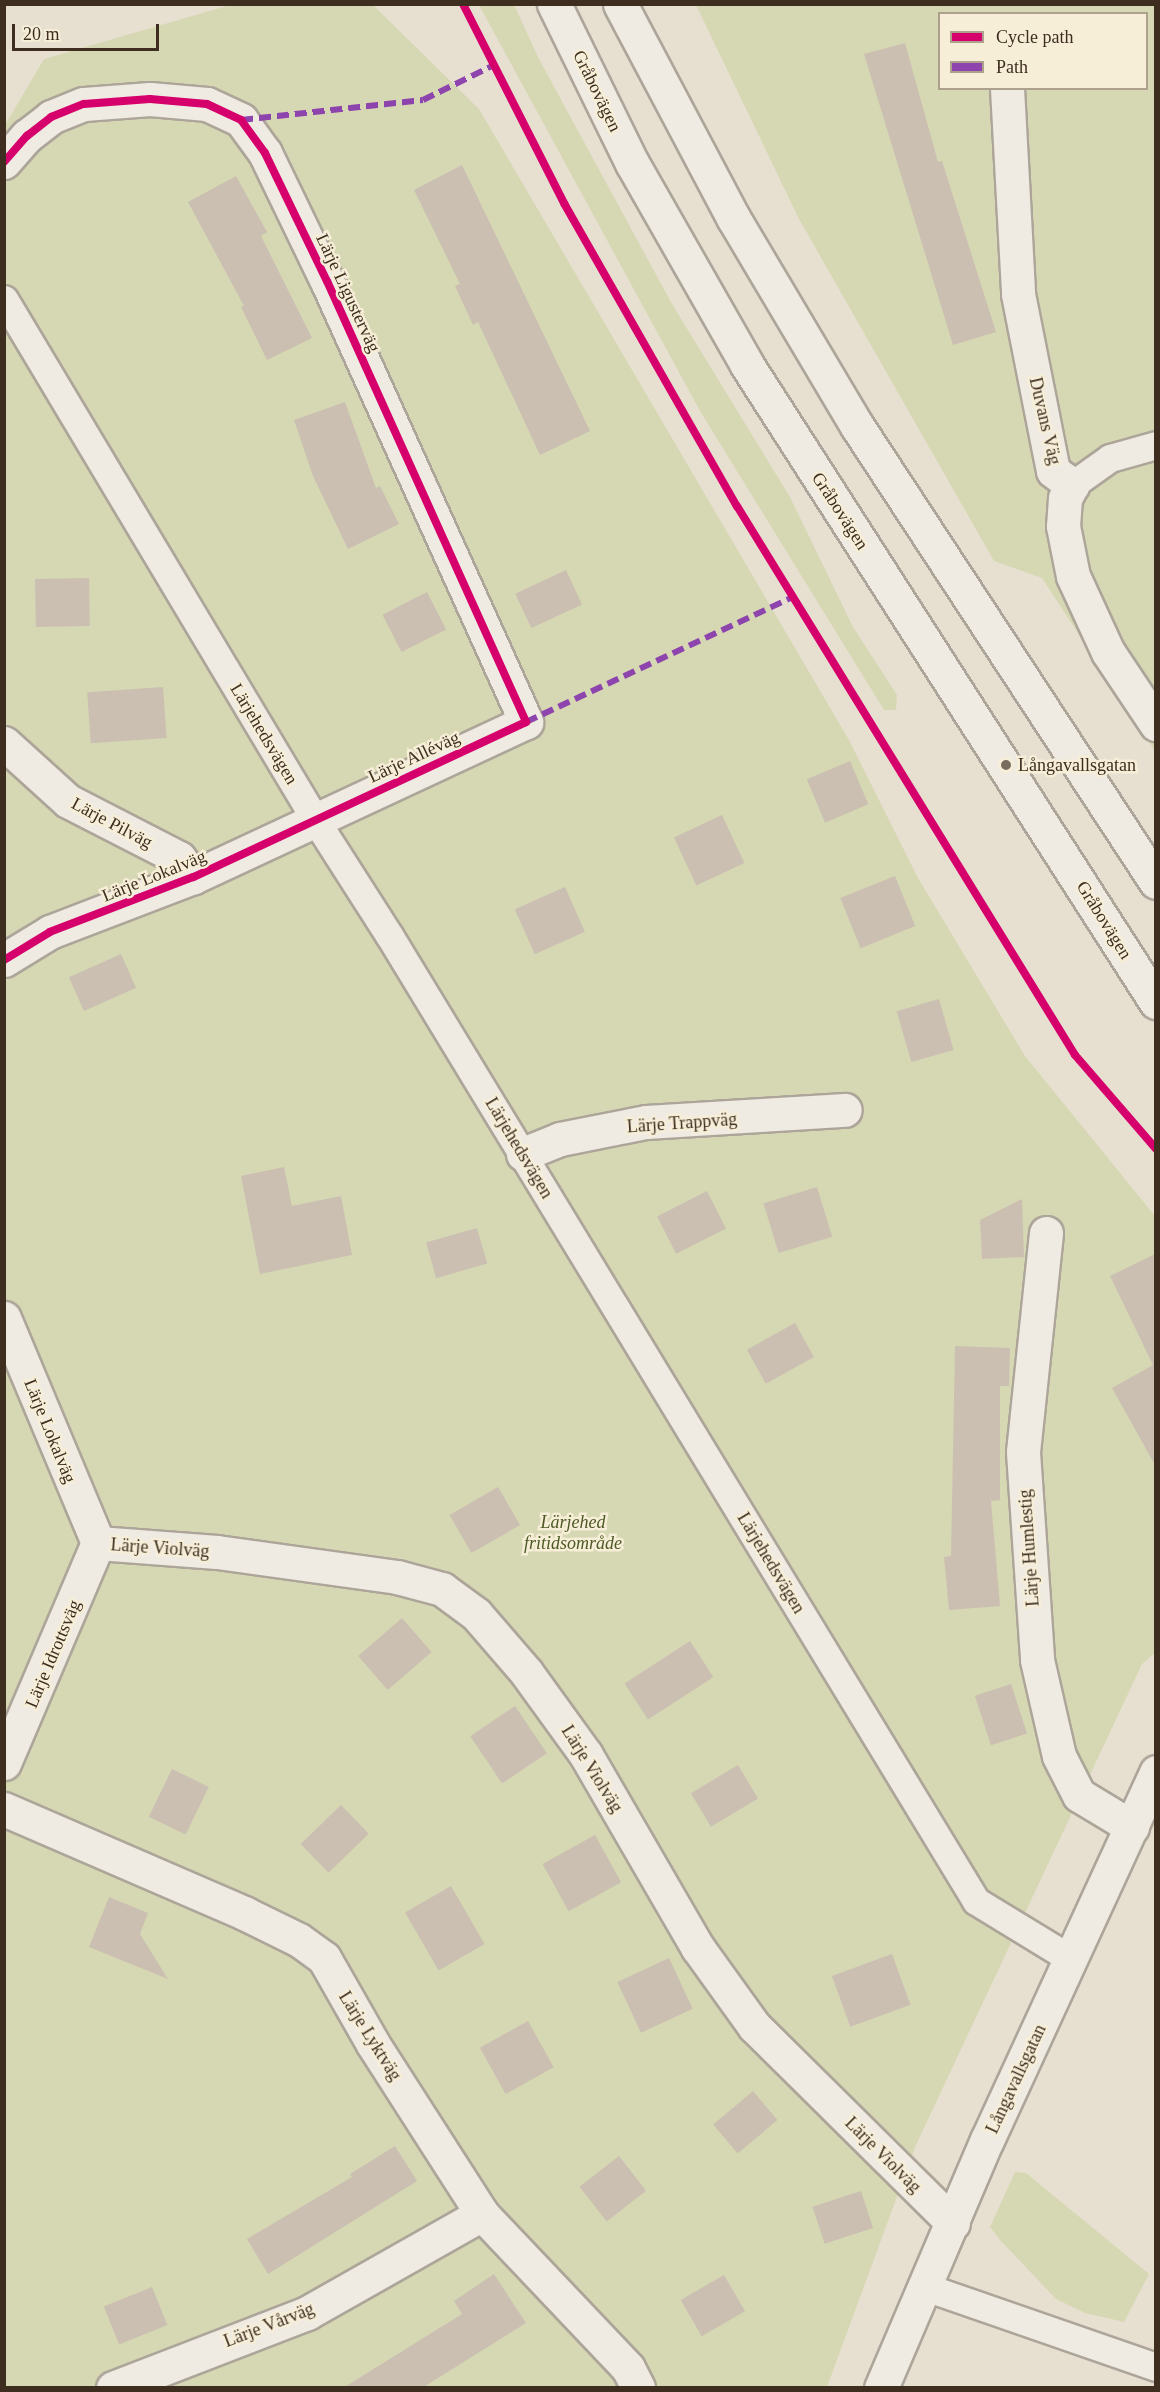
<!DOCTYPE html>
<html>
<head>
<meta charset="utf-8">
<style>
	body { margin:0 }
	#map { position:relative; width:1160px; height:2392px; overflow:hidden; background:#e7e0d1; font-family:Georgia,serif }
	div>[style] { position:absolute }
	.green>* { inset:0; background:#d6d7b3 }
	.building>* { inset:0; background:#cbbfb2; transform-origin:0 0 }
	.roads { filter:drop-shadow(2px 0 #ada599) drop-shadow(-2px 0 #ada599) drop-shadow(0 2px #ada599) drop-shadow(0 -2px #ada599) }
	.service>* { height:27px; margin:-13.5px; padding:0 13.5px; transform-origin:13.5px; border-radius:13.5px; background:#efebe3 }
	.minor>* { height:33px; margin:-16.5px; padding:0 16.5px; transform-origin:16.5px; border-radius:16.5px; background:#efebe3 }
	.secondary>* { height:33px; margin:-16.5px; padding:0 16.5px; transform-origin:16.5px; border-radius:16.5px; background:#efebe3 }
	.quiet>* { height:6px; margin-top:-3px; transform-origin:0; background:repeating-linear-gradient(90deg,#8e44ad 0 12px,transparent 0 18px) }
	.cycleway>* { height:8px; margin:-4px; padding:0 4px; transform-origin:4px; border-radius:4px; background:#d6006c }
	.dots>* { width:16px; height:16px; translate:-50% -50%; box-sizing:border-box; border:3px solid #f7eed8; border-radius:50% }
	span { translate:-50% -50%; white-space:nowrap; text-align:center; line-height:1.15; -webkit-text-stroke:5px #f7eed8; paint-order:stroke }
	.street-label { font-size:18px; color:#3d2e20 }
	.poi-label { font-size:18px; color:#3d2e20 }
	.left { translate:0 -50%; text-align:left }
	.park-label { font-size:18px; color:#4d5a26; font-style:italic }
	.frame { position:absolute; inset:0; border:6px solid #3d2e20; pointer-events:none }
	.legend { position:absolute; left:938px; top:12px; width:210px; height:78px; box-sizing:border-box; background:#f7eed8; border:2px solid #ada18e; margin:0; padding:8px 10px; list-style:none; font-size:18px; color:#3d2e20 }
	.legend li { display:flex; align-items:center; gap:12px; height:30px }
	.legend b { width:30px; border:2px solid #ada18e }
	.scale { position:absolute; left:12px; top:24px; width:147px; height:27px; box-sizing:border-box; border:3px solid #3d2e20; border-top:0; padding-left:8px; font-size:18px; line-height:21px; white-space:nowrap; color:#3d2e20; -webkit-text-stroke:4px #f7eed8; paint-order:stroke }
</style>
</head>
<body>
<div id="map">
	<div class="green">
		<i style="clip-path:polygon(230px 5px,373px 5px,479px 109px,849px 740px,918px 878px,1025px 1056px,1155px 1216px,1155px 1365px,1122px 1385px,1155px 1438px,1155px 1653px,1142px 1664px,916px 2145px,827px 2387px,5px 2388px,5px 125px,44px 59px)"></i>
		<i style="clip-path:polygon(479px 5px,514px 5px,539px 59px,672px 304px,790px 497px,853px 627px,897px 695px,896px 710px,884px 710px,700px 411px)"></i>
		<i style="clip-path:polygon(evenodd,696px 5px,1155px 5px,1155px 751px,1042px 578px,994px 561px,799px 219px,696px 5px,940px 14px,1146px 14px,1146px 88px,940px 88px,940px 14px)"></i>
		<i style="clip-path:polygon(1015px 2172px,1026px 2173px,1149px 2274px,1124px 2322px,1085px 2313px,1056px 2299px,1000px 2240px,990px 2227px)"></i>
	</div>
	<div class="building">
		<i style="clip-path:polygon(905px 43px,938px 162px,942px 161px,996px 332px,953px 345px,864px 54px)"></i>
		<i style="clip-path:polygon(462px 165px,590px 431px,540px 455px,478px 322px,473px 325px,455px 286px,460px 284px,414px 190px)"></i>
		<i style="clip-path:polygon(236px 176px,267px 232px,261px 236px,312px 338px,267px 360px,241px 307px,244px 306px,188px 202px)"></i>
		<i style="clip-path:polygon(345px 402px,376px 488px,380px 486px,399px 524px,348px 549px,313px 476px,294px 420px)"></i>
		<i style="left:566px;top:570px;width:38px;height:56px;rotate:65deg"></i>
		<i style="left:89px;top:578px;width:48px;height:54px;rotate:89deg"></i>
		<i style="left:427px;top:592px;width:42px;height:50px;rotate:63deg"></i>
		<i style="left:163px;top:687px;width:51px;height:76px;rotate:86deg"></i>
		<i style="left:850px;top:761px;width:47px;height:47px;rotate:67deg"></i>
		<i style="left:722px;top:815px;width:53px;height:53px;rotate:65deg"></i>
		<i style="left:895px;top:876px;width:54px;height:59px;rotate:68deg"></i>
		<i style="left:565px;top:887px;width:49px;height:55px;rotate:66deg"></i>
		<i style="left:121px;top:954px;width:37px;height:57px;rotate:66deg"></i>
		<i style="left:939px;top:999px;width:53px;height:44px;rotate:74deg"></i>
		<i style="clip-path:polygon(284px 1167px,292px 1206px,341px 1196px,352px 1255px,260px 1274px,241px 1176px)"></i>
		<i style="left:817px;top:1187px;width:52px;height:56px;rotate:73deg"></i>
		<i style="left:707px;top:1191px;width:42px;height:56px;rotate:63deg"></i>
		<i style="clip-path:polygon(1022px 1199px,1024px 1257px,982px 1259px,980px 1220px)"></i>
		<i style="left:477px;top:1228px;width:37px;height:53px;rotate:74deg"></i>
		<i style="clip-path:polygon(1155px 1254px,1155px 1465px,1112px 1388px,1153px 1365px,1110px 1276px)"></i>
		<i style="left:795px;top:1323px;width:39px;height:55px;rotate:61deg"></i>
		<i style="clip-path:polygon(955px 1346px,1010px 1348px,1009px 1386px,1000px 1386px,1000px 1500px,991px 1501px,1000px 1606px,949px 1610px,944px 1557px,951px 1556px)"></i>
		<i style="left:498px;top:1487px;width:44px;height:56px;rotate:60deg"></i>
		<i style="left:402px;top:1618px;width:45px;height:58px;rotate:49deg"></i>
		<i style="left:690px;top:1641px;width:43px;height:78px;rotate:57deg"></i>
		<i style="left:1011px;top:1684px;width:52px;height:38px;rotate:72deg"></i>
		<i style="left:515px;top:1706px;width:57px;height:54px;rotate:56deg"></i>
		<i style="left:738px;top:1765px;width:39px;height:55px;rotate:59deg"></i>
		<i style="left:172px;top:1769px;width:41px;height:53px;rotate:26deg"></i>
		<i style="left:341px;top:1805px;width:40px;height:56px;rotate:46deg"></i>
		<i style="left:595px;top:1835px;width:54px;height:60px;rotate:61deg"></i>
		<i style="left:451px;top:1886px;width:67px;height:53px;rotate:60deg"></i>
		<i style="clip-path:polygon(109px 1897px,148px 1913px,140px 1934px,168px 1979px,89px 1947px)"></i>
		<i style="left:892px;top:1954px;width:54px;height:64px;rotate:70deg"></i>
		<i style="left:669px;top:1958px;width:56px;height:57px;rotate:65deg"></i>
		<i style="left:528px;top:2021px;width:53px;height:55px;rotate:61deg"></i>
		<i style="left:753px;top:2091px;width:38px;height:52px;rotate:50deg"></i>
		<i style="clip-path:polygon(395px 2146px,417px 2181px,268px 2274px,247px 2239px,352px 2177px,350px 2174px)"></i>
		<i style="left:619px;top:2156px;width:44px;height:50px;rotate:52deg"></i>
		<i style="left:861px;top:2191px;width:39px;height:51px;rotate:72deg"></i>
		<i style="clip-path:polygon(494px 2274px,526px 2323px,422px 2388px,343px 2388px,462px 2314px,454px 2301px)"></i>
		<i style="left:724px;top:2275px;width:42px;height:50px;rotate:60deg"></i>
		<i style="left:152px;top:2287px;width:41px;height:52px;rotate:68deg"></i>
	</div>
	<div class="roads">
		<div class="service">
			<i style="left:4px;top:299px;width:608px;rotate:59.13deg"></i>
			<i style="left:316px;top:821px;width:135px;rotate:57.4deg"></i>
			<i style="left:389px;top:935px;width:1130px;rotate:58.71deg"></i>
			<i style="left:976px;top:1901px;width:111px;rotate:31.4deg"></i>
			<i style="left:1072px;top:485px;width:47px;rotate:-35.4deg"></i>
			<i style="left:1110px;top:458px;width:48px;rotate:-15.8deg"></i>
			<i style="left:925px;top:2287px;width:244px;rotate:19.1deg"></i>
		</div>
		<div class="minor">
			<i style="left:1007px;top:88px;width:206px;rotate:86.9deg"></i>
			<i style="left:1018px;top:294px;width:180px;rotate:78.8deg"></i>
			<i style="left:1053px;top:471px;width:24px;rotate:36deg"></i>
			<i style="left:1072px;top:485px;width:15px;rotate:118deg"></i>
			<i style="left:1065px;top:498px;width:28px;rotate:94deg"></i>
			<i style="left:1063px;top:526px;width:51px;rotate:78.7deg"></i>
			<i style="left:1073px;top:576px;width:84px;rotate:65.3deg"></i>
			<i style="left:1108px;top:652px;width:87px;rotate:56.3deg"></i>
			<i style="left:4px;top:162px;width:35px;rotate:-49deg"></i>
			<i style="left:27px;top:136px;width:31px;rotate:-38deg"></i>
			<i style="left:51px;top:117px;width:35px;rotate:-22deg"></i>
			<i style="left:84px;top:104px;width:66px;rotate:-4.3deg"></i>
			<i style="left:150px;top:99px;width:57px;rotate:5deg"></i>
			<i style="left:207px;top:104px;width:38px;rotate:25deg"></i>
			<i style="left:241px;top:120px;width:41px;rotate:54deg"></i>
			<i style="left:265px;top:153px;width:142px;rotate:64.2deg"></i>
			<i style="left:327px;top:281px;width:484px;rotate:65.7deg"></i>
			<i style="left:526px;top:722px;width:367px;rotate:155deg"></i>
			<i style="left:193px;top:877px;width:153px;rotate:159deg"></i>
			<i style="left:50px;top:932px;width:54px;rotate:148.7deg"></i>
			<i style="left:4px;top:743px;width:86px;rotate:42.2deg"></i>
			<i style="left:68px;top:801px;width:125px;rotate:27.2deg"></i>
			<i style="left:179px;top:858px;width:24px;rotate:54deg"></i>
			<i style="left:523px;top:1154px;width:40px;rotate:-22deg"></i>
			<i style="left:560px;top:1139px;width:88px;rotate:-11.2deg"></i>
			<i style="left:646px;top:1122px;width:199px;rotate:-3.5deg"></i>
			<i style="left:1046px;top:1233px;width:220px;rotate:96deg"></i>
			<i style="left:1023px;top:1452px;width:208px;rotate:86.1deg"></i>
			<i style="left:1037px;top:1660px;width:98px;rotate:77.1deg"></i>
			<i style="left:1059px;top:1756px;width:44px;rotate:62.9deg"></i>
			<i style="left:1079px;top:1795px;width:62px;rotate:31.1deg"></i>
			<i style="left:4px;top:1318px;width:244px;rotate:67.3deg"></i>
			<i style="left:98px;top:1543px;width:119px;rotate:4.3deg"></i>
			<i style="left:217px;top:1552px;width:182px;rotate:7.9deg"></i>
			<i style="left:397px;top:1577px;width:47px;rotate:14.9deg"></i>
			<i style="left:442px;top:1589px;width:42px;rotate:36.3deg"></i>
			<i style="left:476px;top:1614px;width:77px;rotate:49.2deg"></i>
			<i style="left:526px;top:1672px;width:102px;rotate:54.1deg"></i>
			<i style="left:586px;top:1755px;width:223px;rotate:59.9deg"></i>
			<i style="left:698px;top:1948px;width:96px;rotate:54.3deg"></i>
			<i style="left:754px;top:2026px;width:280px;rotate:44.7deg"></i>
			<i style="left:4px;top:1763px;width:239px;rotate:-66.9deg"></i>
			<i style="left:4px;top:1809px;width:262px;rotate:23.4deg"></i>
			<i style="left:244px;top:1913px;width:61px;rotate:26.1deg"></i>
			<i style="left:299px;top:1940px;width:31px;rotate:36deg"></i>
			<i style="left:324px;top:1958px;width:99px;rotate:60.3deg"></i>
			<i style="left:373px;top:2044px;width:202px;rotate:57.3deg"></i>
			<i style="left:482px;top:2214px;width:212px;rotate:46.5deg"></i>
			<i style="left:628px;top:2368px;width:22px;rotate:63deg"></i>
			<i style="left:113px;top:2388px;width:208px;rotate:-21.1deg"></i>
			<i style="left:307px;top:2313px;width:201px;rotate:-29.5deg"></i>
			<i style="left:881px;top:2388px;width:270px;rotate:-66.9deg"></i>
			<i style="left:987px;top:2140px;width:405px;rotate:-65.3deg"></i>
		</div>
		<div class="secondary">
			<i style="left:554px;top:4px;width:177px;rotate:63.9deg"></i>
			<i style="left:632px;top:163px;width:232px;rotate:60.3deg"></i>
			<i style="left:747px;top:365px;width:757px;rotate:57.3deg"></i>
			<i style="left:620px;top:4px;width:243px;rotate:62.1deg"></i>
			<i style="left:734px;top:219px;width:241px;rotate:59.3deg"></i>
			<i style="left:857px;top:426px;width:545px;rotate:56.75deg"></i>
		</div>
	</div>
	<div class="quiet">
		<i style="left:241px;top:120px;width:183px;rotate:-6.3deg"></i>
		<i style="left:423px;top:100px;width:79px;rotate:-26.2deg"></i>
		<i style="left:526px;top:722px;width:295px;rotate:-25.1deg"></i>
	</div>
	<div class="cycleway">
		<i style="left:463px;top:4px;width:225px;rotate:63.1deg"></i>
		<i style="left:565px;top:205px;width:347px;rotate:60.3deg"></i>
		<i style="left:737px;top:506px;width:645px;rotate:58.38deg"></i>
		<i style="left:1075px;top:1055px;width:124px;rotate:49.2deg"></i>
		<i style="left:4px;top:162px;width:35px;rotate:-49deg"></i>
		<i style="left:27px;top:136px;width:31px;rotate:-38deg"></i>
		<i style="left:51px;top:117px;width:35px;rotate:-22deg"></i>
		<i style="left:84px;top:104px;width:66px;rotate:-4.3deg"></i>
		<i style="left:150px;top:99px;width:57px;rotate:5deg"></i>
		<i style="left:207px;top:104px;width:38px;rotate:25deg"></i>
		<i style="left:241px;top:120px;width:41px;rotate:54deg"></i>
		<i style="left:265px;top:153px;width:142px;rotate:64.2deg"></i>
		<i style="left:327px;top:281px;width:484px;rotate:65.7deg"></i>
		<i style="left:526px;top:722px;width:367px;rotate:155deg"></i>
		<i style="left:193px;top:877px;width:153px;rotate:159deg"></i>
		<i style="left:50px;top:932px;width:54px;rotate:148.7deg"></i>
	</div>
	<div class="dots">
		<i style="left:1006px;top:765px;background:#786c5e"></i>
	</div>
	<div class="street-label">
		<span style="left:597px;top:91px;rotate:64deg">Gråbovägen</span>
		<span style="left:348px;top:293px;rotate:65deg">Lärje Ligusterväg</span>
		<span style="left:1045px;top:421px;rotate:77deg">Duvans Väg</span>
		<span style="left:840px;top:511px;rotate:57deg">Gråbovägen</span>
		<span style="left:264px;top:734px;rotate:59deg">Lärjehedsvägen</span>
		<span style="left:414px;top:757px;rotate:-25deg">Lärje Alléväg</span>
		<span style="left:112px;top:823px;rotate:28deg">Lärje Pilväg</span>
		<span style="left:154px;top:876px;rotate:-22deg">Lärje Lokalväg</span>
		<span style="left:1104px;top:920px;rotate:58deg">Gråbovägen</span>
		<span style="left:682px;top:1123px;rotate:-4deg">Lärje Trappväg</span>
		<span style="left:519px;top:1148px;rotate:59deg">Lärjehedsvägen</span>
		<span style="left:50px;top:1431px;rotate:68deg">Lärje Lokalväg</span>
		<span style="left:160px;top:1548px;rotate:4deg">Lärje Violväg</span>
		<span style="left:1029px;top:1548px;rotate:-94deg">Lärje Humlestig</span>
		<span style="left:771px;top:1563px;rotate:59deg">Lärjehedsvägen</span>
		<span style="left:53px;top:1654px;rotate:-67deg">Lärje Idrottsväg</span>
		<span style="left:592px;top:1769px;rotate:58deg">Lärje Violväg</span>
		<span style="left:370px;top:2036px;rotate:58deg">Lärje Lyktväg</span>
		<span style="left:1016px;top:2079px;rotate:-65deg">Långavallsgatan</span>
		<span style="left:883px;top:2155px;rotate:45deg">Lärje Violväg</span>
		<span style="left:269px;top:2325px;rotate:-21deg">Lärje Vårväg</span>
	</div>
	<div class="poi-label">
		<span class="left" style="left:1018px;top:765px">Långavallsgatan</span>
	</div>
	<div class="park-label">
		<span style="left:573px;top:1533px">Lärjehed<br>fritidsområde</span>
	</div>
	<div class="frame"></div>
	<ul class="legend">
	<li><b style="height:8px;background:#d6006c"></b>Cycle path</li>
	<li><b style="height:8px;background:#8e44ad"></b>Path</li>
	</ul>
	<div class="scale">20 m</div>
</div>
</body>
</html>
